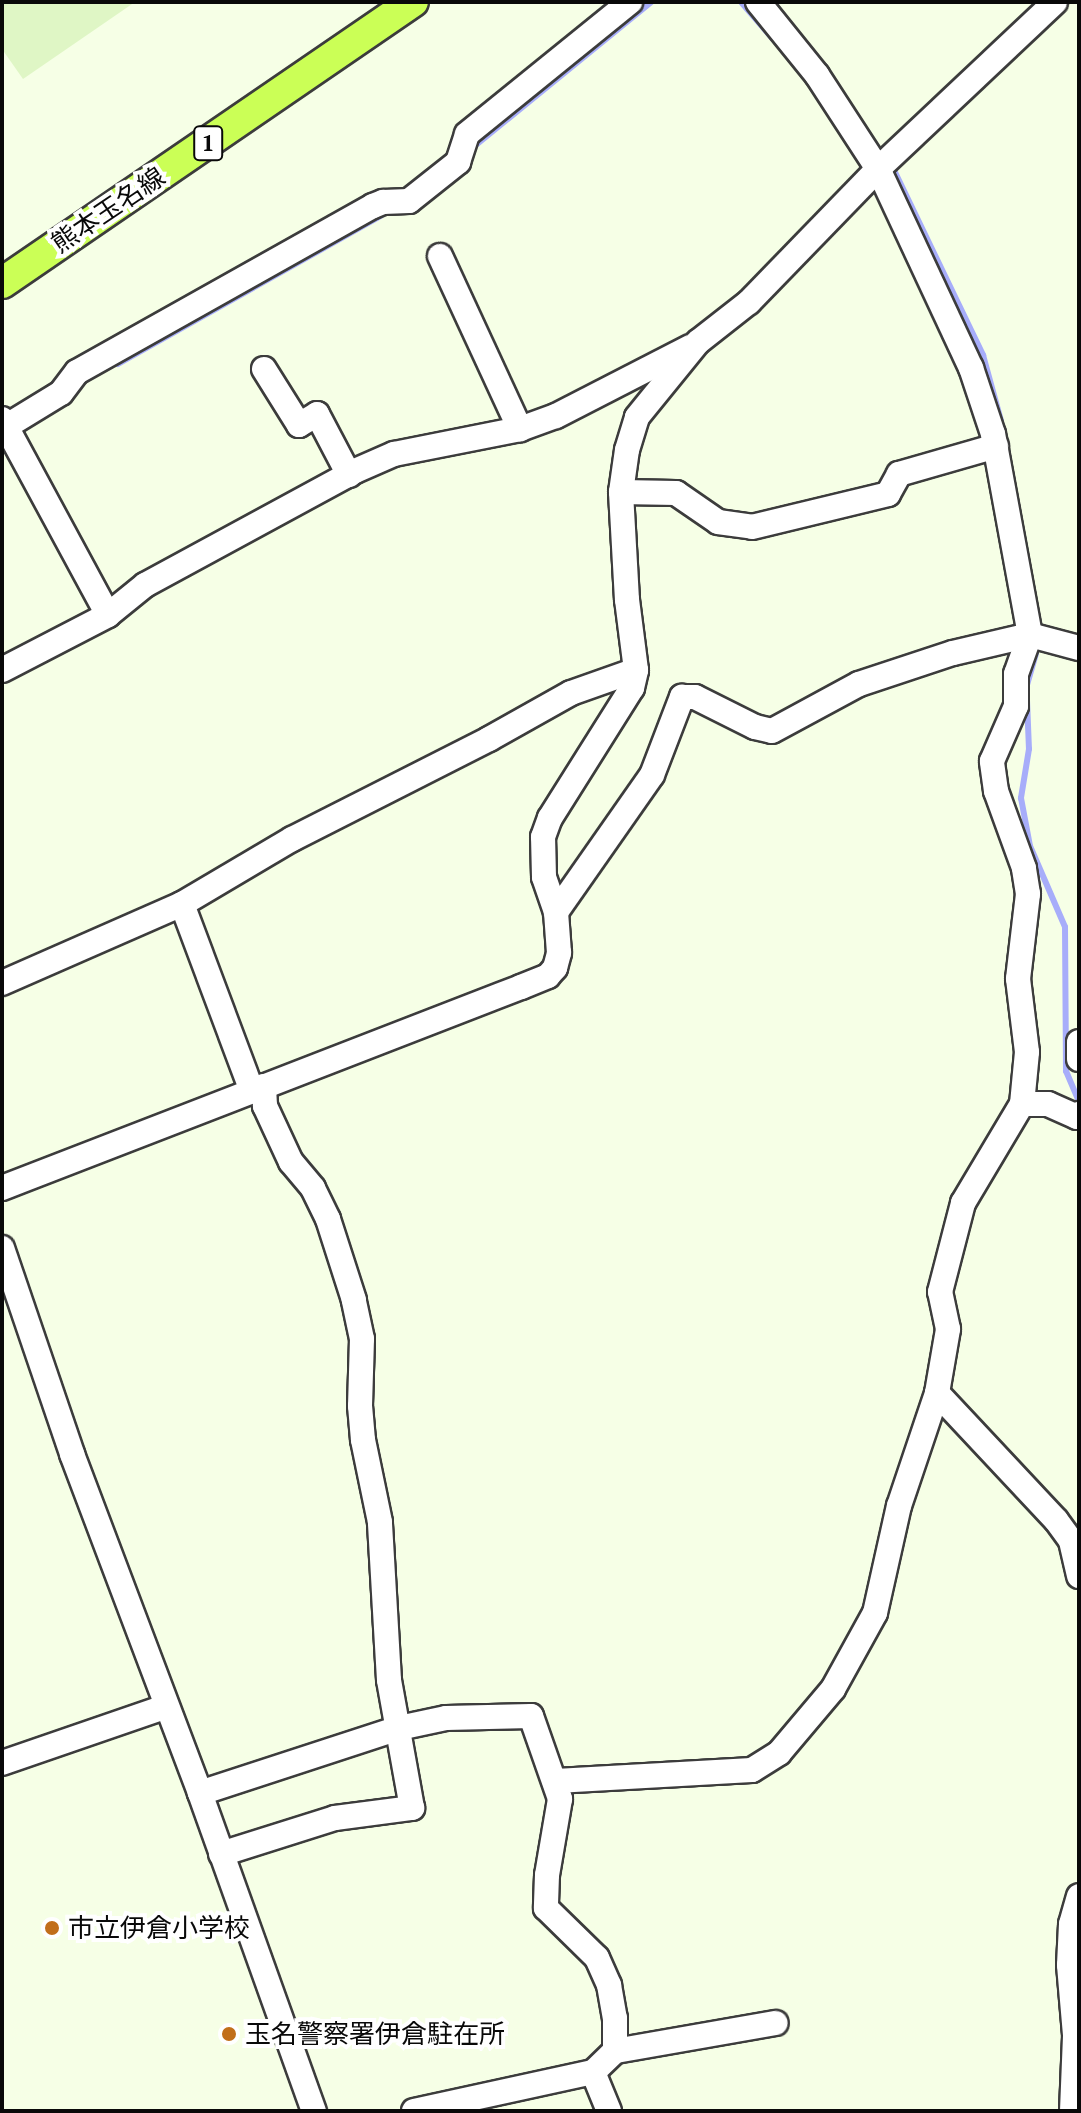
<!DOCTYPE html>
<html>
<head>
<meta charset="utf-8">
<style>
	body { margin:0 }
	#map { position:relative; width:1081px; height:2113px; overflow:hidden; background:#f6ffe6; font-family:"PT Serif","Noto Sans JP",serif }
	div>[style] { position:absolute }
	.farmland>* { inset:0; background:#dff6c5 }
	.stream>* { height:6px; margin:-3px; padding:0 3px; transform-origin:3px; border-radius:3px; background:#a7adfa }
	.roads { filter:drop-shadow(2px 0 #3c3c3c) drop-shadow(-2px 0 #3c3c3c) drop-shadow(0 2px #3c3c3c) drop-shadow(0 -2px #3c3c3c) }
	.minor>* { height:24px; margin:-12px; padding:0 12px; transform-origin:12px; border-radius:12px; background:#fff }
	.major>* { height:30px; margin:-15px; padding:0 15px; transform-origin:15px; border-radius:15px; background:#cbff56 }
	.dots>* { width:22px; height:22px; translate:-50% -50%; box-sizing:border-box; border:4px solid #fff; border-radius:50% }
	span { translate:-50% -50%; white-space:nowrap; text-align:center; line-height:1.15; -webkit-text-stroke:8px #fff; paint-order:stroke }
	.shield-label span { padding:2px 6px; background:#fff; border:2px solid; border-radius:6px; -webkit-text-stroke-width:0 }
	.shield-label { font-size:24px; color:#090909; font-weight:700 }
	.street-label { font-size:26px; color:#090909 }
	.poi-label { font-size:26px; color:#090909 }
	.left { translate:0 -50%; text-align:left }
	.frame { position:absolute; inset:0; border:4px solid #090909; pointer-events:none }
</style>
</head>
<body>
<div id="map">
	<div class="farmland">
		<i style="clip-path:polygon(2px 2px,135px 2px,23px 79px,2px 49px)"></i>
	</div>
	<div class="stream">
		<i style="left:741px;top:2px;width:48px;rotate:49.3deg"></i>
		<i style="left:471px;top:149px;width:232px;rotate:-39.2deg"></i>
		<i style="left:893px;top:168px;width:208px;rotate:64.3deg"></i>
		<i style="left:983px;top:355px;width:68px;rotate:74.7deg"></i>
		<i style="left:118px;top:364px;width:302px;rotate:-29.4deg"></i>
		<i style="left:1027px;top:685px;width:32px;rotate:-74deg"></i>
		<i style="left:1027px;top:700px;width:49px;rotate:87.7deg"></i>
		<i style="left:1029px;top:749px;width:50px;rotate:99.3deg"></i>
		<i style="left:1021px;top:798px;width:49px;rotate:79.4deg"></i>
		<i style="left:1030px;top:846px;width:88px;rotate:66.6deg"></i>
		<i style="left:1065px;top:927px;width:144px;rotate:89.6deg"></i>
		<i style="left:1066px;top:1071px;width:33px;rotate:67deg"></i>
	</div>
	<div class="roads">
		<div class="minor">
			<i style="left:440px;top:256px;width:191px;rotate:65.2deg"></i>
			<i style="left:264px;top:369px;width:66px;rotate:58deg"></i>
			<i style="left:299px;top:425px;width:21px;rotate:-31deg"></i>
			<i style="left:317px;top:414px;width:69px;rotate:62.3deg"></i>
			<i style="left:2px;top:419px;width:223px;rotate:61.6deg"></i>
			<i style="left:2px;top:429px;width:69px;rotate:-31.4deg"></i>
			<i style="left:61px;top:393px;width:26px;rotate:-53deg"></i>
			<i style="left:77px;top:372px;width:339px;rotate:-29.3deg"></i>
			<i style="left:373px;top:206px;width:11px;rotate:-22deg"></i>
			<i style="left:383px;top:202px;width:26px;rotate:-2deg"></i>
			<i style="left:409px;top:201px;width:63px;rotate:-38.5deg"></i>
			<i style="left:458px;top:162px;width:29px;rotate:-72deg"></i>
			<i style="left:467px;top:134px;width:210px;rotate:-39deg"></i>
			<i style="left:621px;top:492px;width:55px;rotate:1deg"></i>
			<i style="left:676px;top:493px;width:51px;rotate:34.6deg"></i>
			<i style="left:718px;top:522px;width:34px;rotate:8deg"></i>
			<i style="left:752px;top:527px;width:140px;rotate:-13.6deg"></i>
			<i style="left:888px;top:494px;width:23px;rotate:-61deg"></i>
			<i style="left:899px;top:474px;width:101px;rotate:-16.1deg"></i>
			<i style="left:2px;top:670px;width:119px;rotate:-27.4deg"></i>
			<i style="left:108px;top:615px;width:48px;rotate:-39deg"></i>
			<i style="left:145px;top:585px;width:239px;rotate:-28.5deg"></i>
			<i style="left:355px;top:471px;width:43px;rotate:-23.6deg"></i>
			<i style="left:394px;top:454px;width:128px;rotate:-11.2deg"></i>
			<i style="left:520px;top:429px;width:38px;rotate:-20deg"></i>
			<i style="left:556px;top:416px;width:151px;rotate:-27.2deg"></i>
			<i style="left:182px;top:904px;width:200px;rotate:69.5deg"></i>
			<i style="left:556px;top:912px;width:167px;rotate:-55deg"></i>
			<i style="left:652px;top:775px;width:84px;rotate:-69deg"></i>
			<i style="left:682px;top:697px;width:13px"></i>
			<i style="left:695px;top:697px;width:67px;rotate:26.6deg"></i>
			<i style="left:755px;top:727px;width:17px;rotate:13deg"></i>
			<i style="left:772px;top:731px;width:99px;rotate:-28.4deg"></i>
			<i style="left:859px;top:684px;width:99px;rotate:-18.3deg"></i>
			<i style="left:953px;top:653px;width:79px;rotate:-13.2deg"></i>
			<i style="left:1030px;top:635px;width:51px;rotate:14.9deg"></i>
			<i style="left:2px;top:983px;width:197px;rotate:-23.7deg"></i>
			<i style="left:182px;top:904px;width:128px;rotate:-30.6deg"></i>
			<i style="left:292px;top:839px;width:221px;rotate:-26.9deg"></i>
			<i style="left:489px;top:739px;width:94px;rotate:-29.3deg"></i>
			<i style="left:571px;top:693px;width:69px;rotate:-19.5deg"></i>
			<i style="left:1079px;top:1042px;width:17px;rotate:90deg"></i>
			<i style="left:1022px;top:1104px;width:26px"></i>
			<i style="left:1048px;top:1104px;width:32px;rotate:24deg"></i>
			<i style="left:1077px;top:1117px;width:4px;rotate:-56deg"></i>
			<i style="left:2px;top:1188px;width:557px;rotate:-21.17deg"></i>
			<i style="left:521px;top:987px;width:29px;rotate:-22deg"></i>
			<i style="left:548px;top:976px;width:11px;rotate:-49deg"></i>
			<i style="left:555px;top:968px;width:16px;rotate:-75deg"></i>
			<i style="left:559px;top:953px;width:41px;rotate:-94.2deg"></i>
			<i style="left:556px;top:912px;width:37px;rotate:-109deg"></i>
			<i style="left:544px;top:877px;width:40px;rotate:-91.4deg"></i>
			<i style="left:543px;top:837px;width:20px;rotate:-70deg"></i>
			<i style="left:550px;top:818px;width:154px;rotate:-57.8deg"></i>
			<i style="left:632px;top:688px;width:18px;rotate:-77deg"></i>
			<i style="left:636px;top:670px;width:71px;rotate:-97.3deg"></i>
			<i style="left:627px;top:600px;width:108px;rotate:-93.2deg"></i>
			<i style="left:621px;top:492px;width:42px;rotate:-81.9deg"></i>
			<i style="left:627px;top:450px;width:34px;rotate:-73deg"></i>
			<i style="left:637px;top:417px;width:97px;rotate:-50.9deg"></i>
			<i style="left:698px;top:342px;width:65px;rotate:-38.1deg"></i>
			<i style="left:749px;top:302px;width:185px;rotate:-45.9deg"></i>
			<i style="left:878px;top:169px;width:243px;rotate:-43.3deg"></i>
			<i style="left:2px;top:1248px;width:218px;rotate:71.2deg"></i>
			<i style="left:72px;top:1454px;width:362px;rotate:69.3deg"></i>
			<i style="left:200px;top:1793px;width:338px;rotate:70.3deg"></i>
			<i style="left:937px;top:1393px;width:174px;rotate:46.9deg"></i>
			<i style="left:1056px;top:1520px;width:26px;rotate:54deg"></i>
			<i style="left:1071px;top:1541px;width:36px;rotate:77deg"></i>
			<i style="left:2px;top:1763px;width:172px;rotate:-19deg"></i>
			<i style="left:556px;top:1781px;width:196px;rotate:-3.2deg"></i>
			<i style="left:752px;top:1770px;width:32px;rotate:-32deg"></i>
			<i style="left:779px;top:1753px;width:84px;rotate:-49.8deg"></i>
			<i style="left:833px;top:1689px;width:87px;rotate:-61.1deg"></i>
			<i style="left:875px;top:1613px;width:110px;rotate:-77.4deg"></i>
			<i style="left:899px;top:1506px;width:119px;rotate:-71.4deg"></i>
			<i style="left:937px;top:1393px;width:65px;rotate:-80.2deg"></i>
			<i style="left:948px;top:1329px;width:38px;rotate:-102deg"></i>
			<i style="left:940px;top:1292px;width:92px;rotate:-75.5deg"></i>
			<i style="left:963px;top:1203px;width:115px;rotate:-59.2deg"></i>
			<i style="left:1022px;top:1104px;width:52px;rotate:-84.5deg"></i>
			<i style="left:1027px;top:1052px;width:74px;rotate:-97deg"></i>
			<i style="left:1018px;top:979px;width:86px;rotate:-83.3deg"></i>
			<i style="left:1028px;top:894px;width:26px;rotate:-99deg"></i>
			<i style="left:1024px;top:868px;width:82px;rotate:-110deg"></i>
			<i style="left:996px;top:791px;width:30px;rotate:-98deg"></i>
			<i style="left:992px;top:761px;width:60px;rotate:-66.4deg"></i>
			<i style="left:1016px;top:706px;width:32px;rotate:-90deg"></i>
			<i style="left:1016px;top:674px;width:41px;rotate:-70.3deg"></i>
			<i style="left:1030px;top:635px;width:204px;rotate:-100.4deg"></i>
			<i style="left:993px;top:434px;width:70px;rotate:-108.4deg"></i>
			<i style="left:971px;top:368px;width:220px;rotate:-115deg"></i>
			<i style="left:878px;top:169px;width:112px;rotate:-123deg"></i>
			<i style="left:817px;top:75px;width:94px;rotate:-128.9deg"></i>
			<i style="left:200px;top:1793px;width:209px;rotate:-18.1deg"></i>
			<i style="left:399px;top:1728px;width:48px;rotate:-12deg"></i>
			<i style="left:446px;top:1718px;width:85px;rotate:-1.3deg"></i>
			<i style="left:531px;top:1716px;width:88px;rotate:70.7deg"></i>
			<i style="left:560px;top:1799px;width:77px;rotate:99.7deg"></i>
			<i style="left:547px;top:1875px;width:33px;rotate:92deg"></i>
			<i style="left:546px;top:1908px;width:71px;rotate:44.4deg"></i>
			<i style="left:597px;top:1958px;width:30px;rotate:66deg"></i>
			<i style="left:609px;top:1985px;width:34px;rotate:80deg"></i>
			<i style="left:615px;top:2018px;width:33px;rotate:90deg"></i>
			<i style="left:615px;top:2051px;width:30px;rotate:136deg"></i>
			<i style="left:221px;top:1854px;width:120px;rotate:-17.5deg"></i>
			<i style="left:335px;top:1818px;width:78px;rotate:-7.4deg"></i>
			<i style="left:412px;top:1808px;width:130px;rotate:-100.2deg"></i>
			<i style="left:389px;top:1680px;width:158px;rotate:-93.3deg"></i>
			<i style="left:380px;top:1522px;width:84px;rotate:-101.7deg"></i>
			<i style="left:363px;top:1440px;width:34px;rotate:-95deg"></i>
			<i style="left:360px;top:1406px;width:67px;rotate:-88.3deg"></i>
			<i style="left:362px;top:1339px;width:40px;rotate:-102deg"></i>
			<i style="left:354px;top:1300px;width:85px;rotate:-107.8deg"></i>
			<i style="left:328px;top:1219px;width:34px;rotate:-116deg"></i>
			<i style="left:313px;top:1188px;width:34px;rotate:-130deg"></i>
			<i style="left:291px;top:1162px;width:62px;rotate:-114.9deg"></i>
			<i style="left:265px;top:1106px;width:20px;rotate:-93deg"></i>
			<i style="left:615px;top:2051px;width:163px;rotate:-9.9deg"></i>
			<i style="left:414px;top:2111px;width:183px;rotate:-12.3deg"></i>
			<i style="left:593px;top:2072px;width:42px;rotate:67.7deg"></i>
			<i style="left:1072px;top:2111px;width:76px;rotate:-87.7deg"></i>
			<i style="left:1075px;top:2035px;width:70px;rotate:-94.9deg"></i>
			<i style="left:1069px;top:1965px;width:41px;rotate:-87.2deg"></i>
			<i style="left:1071px;top:1924px;width:29px;rotate:-74deg"></i>
		</div>
		<div class="major">
			<i style="left:2px;top:283px;width:498px;rotate:-34.4deg"></i>
		</div>
	</div>
	<div class="dots">
		<i style="left:52px;top:1928px;background:#c16e1a"></i>
		<i style="left:229px;top:2034px;background:#c16e1a"></i>
	</div>
	<div class="shield-label">
		<span style="left:208px;top:143px">1</span>
	</div>
	<div class="street-label">
		<span style="left:108px;top:210px;rotate:-34deg">熊本玉名線</span>
	</div>
	<div class="poi-label">
		<span class="left" style="left:68px;top:1928px">市立伊倉小学校</span>
		<span class="left" style="left:245px;top:2034px">玉名警察署伊倉駐在所</span>
	</div>
	<div class="frame"></div>
</div>
</body>
</html>
